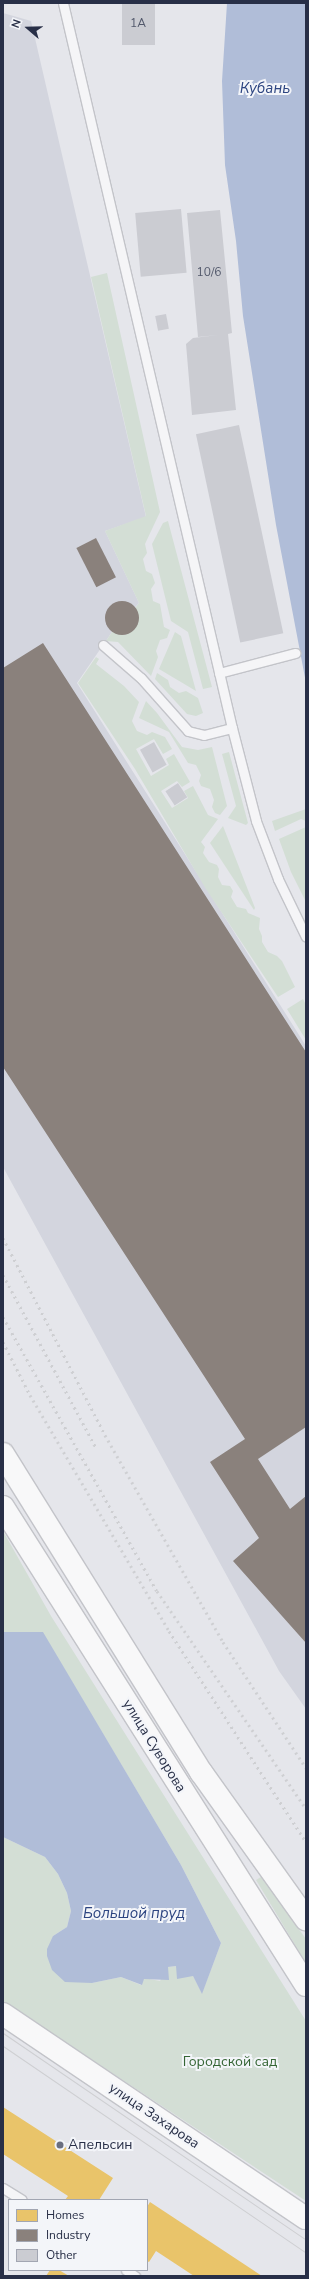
<!DOCTYPE html>
<html>
<head>
<meta charset="utf-8">
<style>
	body { margin:0 }
	#map { position:relative; width:309px; height:2279px; overflow:hidden; background:#e5e6eb; font-family:"Nunito Sans",sans-serif }
	div>[style] { position:absolute }
	.built>* { inset:0; background:#d3d5de }
	.green>* { inset:0; background:#d3ded5 }
	.water>* { inset:0; background:#b0bdd8 }
	.homes>* { inset:0; background:#e9c46a }
	.industry>* { inset:0; background:#8a817c; transform-origin:0 0 }
	.round { border-radius:50% }
	.building>* { inset:0; background:#cbccd2; transform-origin:0 0 }
	.roads { filter:drop-shadow(1px 0 #c3c4c9) drop-shadow(-1px 0 #c3c4c9) drop-shadow(0 1px #c3c4c9) drop-shadow(0 -1px #c3c4c9) }
	.lane>* { height:9px; margin:-4.5px; padding:0 4.5px; transform-origin:4.5px; border-radius:4.5px; background:#f5f5f7 }
	.secondary>* { height:22px; margin:-11px; padding:0 11px; transform-origin:11px; border-radius:11px; background:#f8f8f9 }
	.primary>* { height:22px; margin:-11px; padding:0 11px; transform-origin:11px; border-radius:11px; background:#f8f8f9 }
	.tram>* { height:1px; margin:-0.5px; padding:0 0.5px; transform-origin:0.5px; border-radius:0.5px; background:#cecfd2 }
	.rail>* { height:3px; margin-top:-1.5px; transform-origin:0; background:repeating-linear-gradient(90deg,#cecfd2 0 2px,transparent 0 6px) }
	.dots>* { width:11px; height:11px; translate:-50% -50%; box-sizing:border-box; border:2px solid #f3f5f9; border-radius:50% }
	span { translate:-50% -50%; white-space:nowrap; text-align:center; line-height:1.15; -webkit-text-stroke:4px #f3f5f9; paint-order:stroke }
	.number-label { font-size:12px; color:#52586b }
	.number-label span { -webkit-text-stroke-width:0 }
	.street-label { font-size:14px; color:#282f47 }
	.park-label { font-size:14px; color:#356534 }
	.poi-label { font-size:14px; color:#282f47 }
	.left { translate:0 -50%; text-align:left }
	.water-label { font-size:15px; color:#2d4581; font-style:italic }
	.frame { position:absolute; inset:0; border:4px solid #282f47; pointer-events:none }
	.legend { position:absolute; left:8px; top:2199px; width:140px; height:72px; box-sizing:border-box; background:#f3f5f9; border:1px solid #a2a6b2; margin:0; padding:5px 7px; list-style:none; font-size:12px; color:#282f47 }
	.legend li { display:flex; align-items:center; gap:8px; height:20px }
	.legend b { width:20px; border:1px solid #a2a6b2 }
	.north { position:absolute; left:8px; top:8px; width:40px; height:40px; -webkit-text-stroke:3px #f3f5f9; paint-order:stroke; rotate:290deg; font-size:11px; font-weight:700; line-height:16px; text-align:center; color:#282f47 }
	.north::after { content:''; display:block; margin:auto; width:14px; height:18px; background:#282f47; clip-path:polygon(50% 0,100% 100%,50% 72%,0 100%) }
</style>
</head>
<body>
<div id="map">
	<div class="built">
		<i style="clip-path:polygon(3px 13px,31px 21px,146px 517px,105px 531px,139px 603px,112px 632px,77px 683px,306px 1046px,306px 1709px,279px 1671px,3px 1167px)"></i>
	</div>
	<div class="green">
		<i style="clip-path:polygon(107px 273px,160px 512px,145px 544px,147px 553px,143px 559px,146px 571px,152px 574px,155px 583px,151px 589px,153px 601px,160px 604px,164px 627px,170px 630px,167px 638px,160px 640px,156px 651px,158px 657px,151px 676px,118px 642px,106px 641px,112px 632px,125px 635px,134px 630px,138px 620px,135px 608px,139px 603px,105px 531px,146px 516px,91px 277px)"></i>
		<i style="clip-path:polygon(168px 521px,212px 687px,203px 689px,188px 632px,171px 621px,152px 544px,163px 523px)"></i>
		<i style="clip-path:polygon(175px 632px,181px 636px,196px 691px,159px 669px)"></i>
		<i style="clip-path:polygon(96px 657px,99px 659px,96px 664px,124px 686px,139px 702px,132px 721px,137px 731px,147px 735px,152px 732px,165px 737px,172px 749px,163px 754px,154px 739px,136px 749px,151px 776px,169px 765px,166px 759px,174px 754px,190px 782px,182px 787px,177px 781px,161px 791px,172px 808px,188px 798px,184px 791px,193px 786px,208px 815px,218px 819px,201px 842px,205px 847px,203px 853px,209px 862px,217px 865px,219px 869px,218px 877px,222px 885px,230px 886px,233px 891px,231px 897px,237px 907px,246px 909px,248px 913px,260px 918px,259px 929px,262px 936px,262px 942px,268px 952px,277px 956px,282px 961px,295px 987px,278px 997px,206px 889px,135px 769px,78px 683px)"></i>
		<i style="clip-path:polygon(157px 673px,168px 680px,170px 687px,179px 693px,186px 691px,198px 698px,203px 713px,196px 716px,187px 714px,155px 679px)"></i>
		<i style="clip-path:polygon(146px 701px,157px 713px,182px 747px,198px 750px,212px 747px,227px 806px,220px 815px,215px 813px,212px 807px,214px 800px,210px 789px,201px 786px,199px 781px,201px 775px,196px 765px,188px 763px,169px 732px,139px 718px)"></i>
		<i style="clip-path:polygon(229px 752px,248px 823px,246px 825px,228px 818px,236px 806px,222px 754px)"></i>
		<i style="clip-path:polygon(306px 809px,306px 821px,301px 819px,275px 831px,272px 821px)"></i>
		<i style="clip-path:polygon(223px 826px,255px 908px,254px 910px,210px 843px)"></i>
		<i style="clip-path:polygon(306px 827px,306px 902px,291px 872px,279px 839px)"></i>
		<i style="clip-path:polygon(303px 999px,306px 1005px,306px 1040px,287px 1009px)"></i>
		<i style="clip-path:polygon(3px 1531px,51px 1616px,306px 2021px,306px 2201px,3px 2001px,3px 1837px,45px 1857px,58px 1874px,67px 1893px,71px 1911px,67px 1927px,53px 1936px,92px 1983px,121px 1977px,141px 1985px,144px 1978px,160px 1981px,168px 1967px,176px 1966px,193px 1976px,202px 1993px,221px 1943px,181px 1865px,43px 1633px,3px 1632px)"></i>
		<i style="clip-path:polygon(261px 1877px,306px 1939px,306px 1963px,256px 1880px)"></i>
	</div>
	<div class="water">
		<i style="clip-path:polygon(227px 3px,306px 3px,306px 683px,276px 525px,243px 316px,236px 241px,225px 165px,222px 81px)"></i>
		<i style="clip-path:polygon(3px 1632px,43px 1632px,181px 1865px,221px 1943px,202px 1994px,193px 1976px,177px 1979px,176px 1966px,168px 1967px,169px 1980px,144px 1979px,142px 1985px,121px 1977px,92px 1983px,65px 1982px,52px 1970px,47px 1956px,47px 1949px,53px 1936px,67px 1927px,71px 1911px,67px 1893px,58px 1874px,45px 1857px,3px 1837px)"></i>
	</div>
	<div class="homes">
		<i style="clip-path:polygon(3px 2107px,113px 2178px,99px 2200px,65px 2200px,68px 2196px,3px 2154px)"></i>
		<i style="clip-path:polygon(150px 2202px,262px 2276px,194px 2276px,156px 2251px,149px 2262px,147px 2261px,147px 2207px)"></i>
		<i style="clip-path:polygon(50px 2270px,59px 2270px,69px 2276px,46px 2276px)"></i>
	</div>
	<div class="industry">
		<i style="left:96px;top:538px;width:44px;height:22px;rotate:63deg"></i>
		<i class="round" style="left:105px;top:601px;width:34px;height:34px"></i>
		<i style="clip-path:polygon(43px 643px,306px 1052px,306px 1427px,258px 1459px,290px 1509px,306px 1496px,306px 1643px,233px 1561px,259px 1538px,210px 1462px,245px 1439px,3px 1067px,3px 668px)"></i>
	</div>
	<div class="building">
		<i style="left:122px;top:3px;width:33px;height:42px"></i>
		<i style="left:181px;top:209px;width:64px;height:46px;rotate:85deg"></i>
		<i style="clip-path:polygon(220px 210px,232px 333px,228px 334px,236px 410px,192px 415px,186px 344px,193px 338px,218px 335px,198px 337px,187px 213px)"></i>
		<i style="left:166px;top:314px;width:15px;height:11px;rotate:79deg"></i>
		<i style="left:239px;top:425px;width:213px;height:44px;rotate:78deg"></i>
		<i style="left:154px;top:742px;width:26px;height:16px;rotate:61deg"></i>
		<i style="left:178px;top:783px;width:17px;height:15px;rotate:57deg"></i>
	</div>
	<div class="roads">
		<div class="lane">
			<i style="left:63px;top:3px;width:744px;rotate:76.88deg"></i>
			<i style="left:232px;top:728px;width:96px;rotate:75.5deg"></i>
			<i style="left:256px;top:821px;width:62px;rotate:69.2deg"></i>
			<i style="left:278px;top:879px;width:64px;rotate:64.2deg"></i>
			<i style="left:103px;top:645px;width:50px;rotate:41deg"></i>
			<i style="left:141px;top:678px;width:71px;rotate:48.4deg"></i>
			<i style="left:188px;top:731px;width:16px;rotate:14deg"></i>
			<i style="left:204px;top:735px;width:29px;rotate:-14deg"></i>
			<i style="left:219px;top:673px;width:79px;rotate:-14.7deg"></i>
			<i style="left:3px;top:2188px;width:22px;rotate:32deg"></i>
			<i style="left:126px;top:2270px;width:11px;rotate:34deg"></i>
		</div>
		<div class="secondary">
			<i style="left:3px;top:2014px;width:365px;rotate:34deg"></i>
		</div>
		<div class="primary">
			<i style="left:3px;top:1454px;width:375px;rotate:58.1deg"></i>
			<i style="left:201px;top:1772px;width:181px;rotate:54.5deg"></i>
			<i style="left:3px;top:1507px;width:566px;rotate:57.63deg"></i>
		</div>
	</div>
	<div class="tram">
		<i style="left:3px;top:2033px;width:367px;rotate:34.3deg"></i>
		<i style="left:3px;top:2046px;width:367px;rotate:34.3deg"></i>
	</div>
	<div class="rail">
		<i style="left:3px;top:1238px;width:222px;rotate:62.6deg"></i>
		<i style="left:105px;top:1435px;width:238px;rotate:60.3deg"></i>
		<i style="left:223px;top:1642px;width:151px;rotate:56.6deg"></i>
		<i style="left:3px;top:1275px;width:196px;rotate:61.7deg"></i>
		<i style="left:3px;top:1317px;width:314px;rotate:60.7deg"></i>
		<i style="left:157px;top:1591px;width:264px;rotate:55.6deg"></i>
		<i style="left:3px;top:1342px;width:59px;rotate:63deg"></i>
		<i style="left:30px;top:1395px;width:274px;rotate:59.5deg"></i>
		<i style="left:169px;top:1631px;width:252px;rotate:57deg"></i>
	</div>
	<div class="dots">
		<i style="left:60px;top:2145px;background:#6a6f80"></i>
	</div>
	<div class="number-label">
		<span style="left:138px;top:24px">1А</span>
		<span style="left:209px;top:273px">10/6</span>
	</div>
	<div class="street-label">
		<span style="left:154px;top:1746px;rotate:58deg">улица Суворова</span>
		<span style="left:154px;top:2116px;rotate:34deg">улица Захарова</span>
	</div>
	<div class="park-label">
		<span style="left:230px;top:2062px">Городской сад</span>
	</div>
	<div class="poi-label">
		<span class="left" style="left:68px;top:2145px">Апельсин</span>
	</div>
	<div class="water-label">
		<span style="left:265px;top:89px">Кубань</span>
		<span style="left:134px;top:1914px">Большой пруд</span>
	</div>
	<div class="frame"></div>
	<ul class="legend">
	<li><b style="height:11px;background:#e9c46a"></b>Homes</li>
	<li><b style="height:11px;background:#8a817c"></b>Industry</li>
	<li><b style="height:11px;background:#cbccd2"></b>Other</li>
	</ul>
	<div class="north">N</div>
</div>
</body>
</html>
